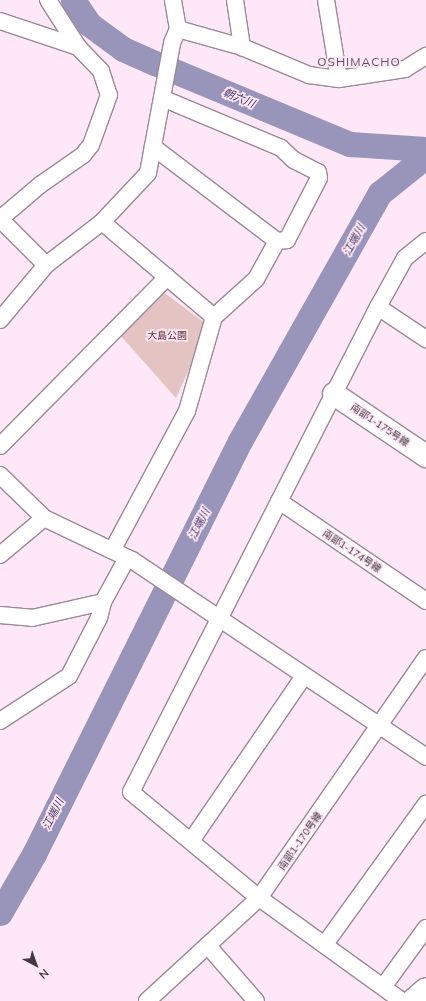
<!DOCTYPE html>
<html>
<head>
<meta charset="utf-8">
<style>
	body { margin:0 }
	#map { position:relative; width:426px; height:1001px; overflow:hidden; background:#fee8f7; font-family:Mulish,"Noto Sans JP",sans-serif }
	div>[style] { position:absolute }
	.green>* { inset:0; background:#e3c4c2 }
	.river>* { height:25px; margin:-12.5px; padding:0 12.5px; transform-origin:12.5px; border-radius:12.5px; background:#9994b9 }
	.roads { filter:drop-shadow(1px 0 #9c8896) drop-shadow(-1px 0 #9c8896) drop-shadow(0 1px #9c8896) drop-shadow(0 -1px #9c8896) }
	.street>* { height:16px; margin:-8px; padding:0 8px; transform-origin:8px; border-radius:8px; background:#fff }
	.secondary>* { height:22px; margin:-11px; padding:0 11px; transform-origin:11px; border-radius:11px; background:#fff }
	span { translate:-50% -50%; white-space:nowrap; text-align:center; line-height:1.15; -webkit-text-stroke:3.5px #fee8f7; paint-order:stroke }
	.park-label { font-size:10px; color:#632929 }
	.street-label { font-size:10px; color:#41393e }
	.water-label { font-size:11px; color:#3d3264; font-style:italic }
	.quarter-label { font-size:12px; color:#62515d; letter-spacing:1px }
	.north { position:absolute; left:16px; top:945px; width:40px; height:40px; -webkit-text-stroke:3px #fee8f7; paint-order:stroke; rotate:139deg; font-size:11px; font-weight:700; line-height:16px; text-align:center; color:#41393e }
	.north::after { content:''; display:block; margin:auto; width:14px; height:18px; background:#41393e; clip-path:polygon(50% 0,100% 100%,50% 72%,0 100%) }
</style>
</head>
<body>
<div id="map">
	<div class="green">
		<i style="clip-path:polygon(162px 291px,209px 326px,176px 398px,119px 334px)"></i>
	</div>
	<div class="river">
		<i style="left:73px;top:0;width:29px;rotate:56deg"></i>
		<i style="left:89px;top:24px;width:42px;rotate:36.3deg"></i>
		<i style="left:123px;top:49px;width:35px;rotate:24deg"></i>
		<i style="left:155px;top:63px;width:211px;rotate:22.6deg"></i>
		<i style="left:350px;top:144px;width:76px;rotate:3.8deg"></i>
		<i style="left:0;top:913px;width:68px;rotate:-60deg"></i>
		<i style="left:34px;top:854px;width:462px;rotate:-63.5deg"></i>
		<i style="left:240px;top:441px;width:285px;rotate:-60.6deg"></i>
		<i style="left:380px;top:193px;width:59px;rotate:-38.8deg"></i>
	</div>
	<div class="roads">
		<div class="street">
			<i style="left:48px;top:0;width:56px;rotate:57.4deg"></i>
			<i style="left:235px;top:0;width:48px;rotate:81.5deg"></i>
			<i style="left:326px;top:0;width:80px;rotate:80.7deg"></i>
			<i style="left:0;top:21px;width:82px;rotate:18.4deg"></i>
			<i style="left:78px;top:47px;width:33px;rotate:46deg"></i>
			<i style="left:101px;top:71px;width:25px;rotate:72deg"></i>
			<i style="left:109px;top:95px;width:53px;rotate:109.8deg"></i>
			<i style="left:91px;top:145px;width:13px;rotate:129deg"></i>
			<i style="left:83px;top:155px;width:52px;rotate:145.1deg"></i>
			<i style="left:40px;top:185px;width:52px;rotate:139.6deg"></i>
			<i style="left:178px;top:29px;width:66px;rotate:15.7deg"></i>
			<i style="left:242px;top:47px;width:73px;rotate:22.7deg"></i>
			<i style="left:309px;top:75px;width:30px;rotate:8deg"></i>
			<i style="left:339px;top:79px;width:67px;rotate:-8.6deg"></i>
			<i style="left:405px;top:69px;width:25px;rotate:-32deg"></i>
			<i style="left:162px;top:98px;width:129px;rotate:22.8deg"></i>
			<i style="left:281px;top:148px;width:18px;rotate:43deg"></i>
			<i style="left:294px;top:160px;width:27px;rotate:27deg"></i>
			<i style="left:318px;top:172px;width:6px;rotate:81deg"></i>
			<i style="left:319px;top:178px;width:70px;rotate:117.3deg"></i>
			<i style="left:287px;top:240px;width:10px;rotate:174deg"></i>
			<i style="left:0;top:219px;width:65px;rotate:45deg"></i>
			<i style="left:102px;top:222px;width:147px;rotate:40.3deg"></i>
			<i style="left:378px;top:307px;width:58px;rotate:33.7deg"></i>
			<i style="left:0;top:320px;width:72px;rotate:-50.1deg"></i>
			<i style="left:46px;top:265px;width:71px;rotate:-37.5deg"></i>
			<i style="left:102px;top:222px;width:67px;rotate:-46.8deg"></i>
			<i style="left:148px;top:173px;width:132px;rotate:-79.5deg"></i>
			<i style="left:172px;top:43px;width:15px;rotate:-67deg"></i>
			<i style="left:178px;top:29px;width:29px;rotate:-100deg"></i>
			<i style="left:0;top:446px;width:238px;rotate:-45.3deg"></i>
			<i style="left:0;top:475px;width:62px;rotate:44.3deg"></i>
			<i style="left:44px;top:518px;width:98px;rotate:25.5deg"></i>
			<i style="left:132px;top:560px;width:354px;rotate:33.8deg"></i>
			<i style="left:279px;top:501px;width:178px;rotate:34.2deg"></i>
			<i style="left:113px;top:549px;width:157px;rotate:-61.8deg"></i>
			<i style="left:187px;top:411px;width:98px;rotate:-74deg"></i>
			<i style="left:214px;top:317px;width:57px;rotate:-42.1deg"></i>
			<i style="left:256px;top:279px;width:43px;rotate:-61.1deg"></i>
			<i style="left:277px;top:241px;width:156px;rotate:-142.8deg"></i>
			<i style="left:0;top:555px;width:57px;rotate:-40.1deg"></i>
			<i style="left:0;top:615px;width:32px;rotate:5deg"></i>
			<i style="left:32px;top:618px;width:73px;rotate:-12.7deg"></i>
			<i style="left:103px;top:602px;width:50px;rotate:-61.4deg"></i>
			<i style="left:0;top:721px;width:82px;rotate:-33.1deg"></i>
			<i style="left:69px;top:676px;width:65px;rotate:-62.7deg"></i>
			<i style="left:99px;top:618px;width:16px;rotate:-76deg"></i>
			<i style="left:191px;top:841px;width:200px;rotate:-55.6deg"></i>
			<i style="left:325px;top:944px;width:173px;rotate:-54.2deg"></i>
			<i style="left:208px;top:946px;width:73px;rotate:48.9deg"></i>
			<i style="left:383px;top:987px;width:73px;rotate:-53.9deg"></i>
			<i style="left:147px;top:1001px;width:152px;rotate:-42.6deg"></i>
			<i style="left:259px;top:898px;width:292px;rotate:-55.2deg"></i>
			<i style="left:402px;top:1001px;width:176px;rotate:-144.2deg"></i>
			<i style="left:259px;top:898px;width:166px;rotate:-140.4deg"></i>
			<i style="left:131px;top:792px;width:544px;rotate:-63.01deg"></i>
			<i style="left:378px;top:307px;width:56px;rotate:-61.1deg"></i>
			<i style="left:405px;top:258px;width:27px;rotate:-39deg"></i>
		</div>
		<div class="secondary">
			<i style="left:334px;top:394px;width:111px;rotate:34deg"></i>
			<i style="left:412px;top:1001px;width:18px;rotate:-41deg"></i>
		</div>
	</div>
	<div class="park-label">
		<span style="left:167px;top:336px">大島公園</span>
	</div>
	<div class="street-label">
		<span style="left:380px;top:425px;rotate:34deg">南部1-175号線</span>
		<span style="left:352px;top:551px;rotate:34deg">南部1-174号線</span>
		<span style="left:300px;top:841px;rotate:-55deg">南部1-170号線</span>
	</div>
	<div class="water-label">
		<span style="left:239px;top:98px;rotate:23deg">朝六川</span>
		<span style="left:354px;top:240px;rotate:-61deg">江端川</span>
		<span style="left:199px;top:524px;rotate:-63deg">江端川</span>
		<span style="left:53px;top:814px;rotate:-63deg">江端川</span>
	</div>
	<div class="quarter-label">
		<span style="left:359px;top:62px">OSHIMACHO</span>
	</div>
	<div class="north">N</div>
</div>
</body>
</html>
